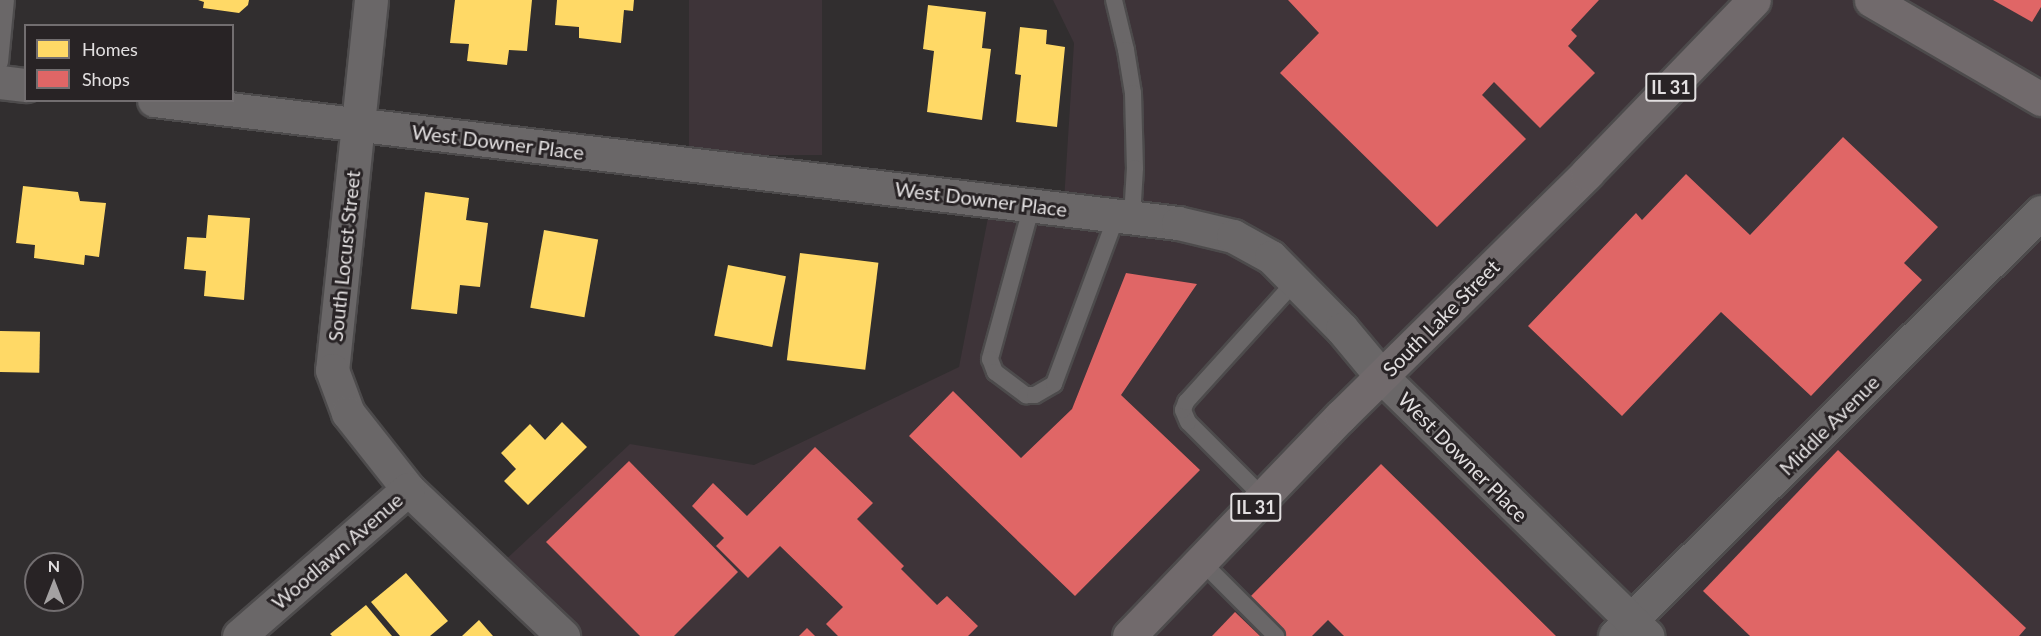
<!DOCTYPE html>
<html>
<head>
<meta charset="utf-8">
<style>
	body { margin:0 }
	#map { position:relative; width:2041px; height:636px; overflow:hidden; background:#312e2f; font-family:Lato,sans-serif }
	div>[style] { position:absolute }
	.built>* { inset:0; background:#3e3439; transform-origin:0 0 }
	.homes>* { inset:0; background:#ffd966; transform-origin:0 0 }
	.shops>* { inset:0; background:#e06666 }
	.roads { filter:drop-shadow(2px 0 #4d4b4c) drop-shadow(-2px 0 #4d4b4c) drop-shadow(0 2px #4d4b4c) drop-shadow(0 -2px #4d4b4c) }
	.service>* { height:16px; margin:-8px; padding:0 8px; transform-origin:8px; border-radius:8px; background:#6a6768 }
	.minor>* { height:33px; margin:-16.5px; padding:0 16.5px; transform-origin:16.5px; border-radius:16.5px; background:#6a6768 }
	.tertiary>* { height:33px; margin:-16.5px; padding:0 16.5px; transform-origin:16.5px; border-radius:16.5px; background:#6a6768 }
	.primary>* { height:33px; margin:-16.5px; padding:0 16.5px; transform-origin:16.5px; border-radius:16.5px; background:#716a6c }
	span { translate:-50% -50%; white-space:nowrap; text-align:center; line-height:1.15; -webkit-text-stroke:6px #282325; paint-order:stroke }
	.shield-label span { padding:2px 4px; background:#282325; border:2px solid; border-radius:4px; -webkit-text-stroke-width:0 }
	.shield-label { font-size:18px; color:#e2dfe0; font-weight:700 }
	.street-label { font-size:20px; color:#e2dfe0 }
	.legend { position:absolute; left:24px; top:24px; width:210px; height:78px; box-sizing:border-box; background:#282325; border:2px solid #726e70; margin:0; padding:8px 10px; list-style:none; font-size:18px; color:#e2dfe0 }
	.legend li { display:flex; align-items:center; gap:12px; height:30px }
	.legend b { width:30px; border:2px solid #726e70 }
	.north { position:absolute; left:24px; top:552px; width:60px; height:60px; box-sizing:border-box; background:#282325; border:2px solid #726e70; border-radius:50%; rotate:0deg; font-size:16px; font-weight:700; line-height:24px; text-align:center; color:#e2dfe0 }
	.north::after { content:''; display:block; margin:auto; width:21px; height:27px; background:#a4a1a2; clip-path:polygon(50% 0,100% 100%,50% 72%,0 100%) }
</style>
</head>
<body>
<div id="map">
	<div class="built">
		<i style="left:689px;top:0;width:133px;height:155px"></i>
		<i style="clip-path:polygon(1053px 0,2041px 0,2041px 636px,577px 636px,502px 563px,630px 444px,754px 465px,959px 367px,993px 192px,1064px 201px,1074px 43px)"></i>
	</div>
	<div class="homes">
		<i style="clip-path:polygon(198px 0,249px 0,248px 5px,239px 13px,203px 8px,204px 2px)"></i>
		<i style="clip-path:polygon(455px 0,532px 0,527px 51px,509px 50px,507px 65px,467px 61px,469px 44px,450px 43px)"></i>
		<i style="clip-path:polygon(557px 0,634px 0,633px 11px,624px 10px,621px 43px,579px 38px,579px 27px,555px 25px)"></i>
		<i style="clip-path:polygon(928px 5px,986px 12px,982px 48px,991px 49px,982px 120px,927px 112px,934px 51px,923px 49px)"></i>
		<i style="clip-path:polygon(1020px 27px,1047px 30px,1046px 44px,1065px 47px,1057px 127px,1016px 122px,1021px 75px,1015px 74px)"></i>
		<i style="clip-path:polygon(23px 186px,78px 192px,80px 201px,106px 203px,99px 257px,85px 255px,84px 265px,34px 258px,35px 245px,16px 243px)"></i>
		<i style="clip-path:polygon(425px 192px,469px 198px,466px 220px,488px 223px,480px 287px,460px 285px,457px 314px,411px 309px)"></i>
		<i style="clip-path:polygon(208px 215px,250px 218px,244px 300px,204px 296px,206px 271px,184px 269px,187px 237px,206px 238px)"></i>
		<i style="left:544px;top:230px;width:55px;height:79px;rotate:10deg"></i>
		<i style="left:800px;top:253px;width:79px;height:108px;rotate:7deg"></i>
		<i style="left:728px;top:265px;width:59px;height:72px;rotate:11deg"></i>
		<i style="left:0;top:331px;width:40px;height:41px;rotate:1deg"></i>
		<i style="clip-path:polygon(562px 422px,587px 447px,528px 505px,504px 481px,516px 469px,501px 453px,530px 424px,545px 440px)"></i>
		<i style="clip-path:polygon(406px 573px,448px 621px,430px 636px,400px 636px,371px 602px)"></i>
		<i style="clip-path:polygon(366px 605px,392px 636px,332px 636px,330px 634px)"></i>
		<i style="clip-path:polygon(479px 620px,493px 636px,462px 636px)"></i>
	</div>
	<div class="shops">
		<i style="clip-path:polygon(1288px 0,1599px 0,1571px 30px,1577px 36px,1568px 46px,1595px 73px,1540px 128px,1494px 82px,1482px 95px,1526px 139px,1437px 227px,1280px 73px,1319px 33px)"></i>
		<i style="clip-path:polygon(1993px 0,2041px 0,2041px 7px,2032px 22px)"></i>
		<i style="clip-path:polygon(1843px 137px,1938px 227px,1904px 263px,1922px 280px,1811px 396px,1721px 312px,1622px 416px,1528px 326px,1636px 213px,1642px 220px,1686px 174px,1750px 235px)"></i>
		<i style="clip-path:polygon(1126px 273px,1197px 284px,1121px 395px,1200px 470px,1075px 596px,909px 436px,953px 391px,1021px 458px,1072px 409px)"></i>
		<i style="clip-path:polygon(815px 447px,873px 503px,857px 519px,904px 566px,901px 569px,937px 605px,947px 596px,978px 626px,968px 636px,838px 636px,826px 624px,843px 607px,780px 546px,748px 578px,716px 546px,724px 538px,692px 506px,713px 483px,747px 516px)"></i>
		<i style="clip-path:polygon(1838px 450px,2026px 628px,2019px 636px,1750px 636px,1703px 591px)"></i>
		<i style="clip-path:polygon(629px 461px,738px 572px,674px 636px,640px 636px,546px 542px)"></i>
		<i style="clip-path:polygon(1381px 464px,1432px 514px,1556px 636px,1344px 636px,1328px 620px,1312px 636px,1284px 636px,1247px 600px)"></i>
		<i style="clip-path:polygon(1235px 612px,1260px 636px,1212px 636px)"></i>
		<i style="clip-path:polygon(807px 628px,815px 636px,799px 636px)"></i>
	</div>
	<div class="roads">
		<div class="service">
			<i style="left:1114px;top:0;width:51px;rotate:76.5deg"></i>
			<i style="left:1126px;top:50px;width:44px;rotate:80.8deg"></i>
			<i style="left:1133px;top:93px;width:75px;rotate:88.5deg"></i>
			<i style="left:1135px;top:168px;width:49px;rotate:93.5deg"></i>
			<i style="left:0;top:62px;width:62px;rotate:-84.5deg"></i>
			<i style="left:1032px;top:205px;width:160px;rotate:105.3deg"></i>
			<i style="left:990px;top:359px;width:14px;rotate:69deg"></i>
			<i style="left:995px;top:372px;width:39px;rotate:37deg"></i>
			<i style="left:1026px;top:395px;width:9px"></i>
			<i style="left:1035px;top:395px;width:22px;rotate:-30deg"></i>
			<i style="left:1054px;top:384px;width:180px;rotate:-69.6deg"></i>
			<i style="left:1264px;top:498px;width:107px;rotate:-135deg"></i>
			<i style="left:1188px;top:422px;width:13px;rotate:-113deg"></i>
			<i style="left:1183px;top:410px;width:9px;rotate:-69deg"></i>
			<i style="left:1186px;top:402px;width:161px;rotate:-47.8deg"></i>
			<i style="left:1202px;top:562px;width:105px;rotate:45deg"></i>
		</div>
		<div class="minor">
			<i style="left:371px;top:0;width:372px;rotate:96deg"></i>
			<i style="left:332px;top:370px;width:46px;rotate:69.6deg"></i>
			<i style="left:348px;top:413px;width:97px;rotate:51.7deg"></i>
			<i style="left:408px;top:489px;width:214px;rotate:43.5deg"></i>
			<i style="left:0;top:82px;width:26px;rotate:7deg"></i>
			<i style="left:154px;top:100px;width:1031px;rotate:6.85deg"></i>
			<i style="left:1178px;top:223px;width:57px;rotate:13.3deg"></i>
			<i style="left:1233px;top:236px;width:43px;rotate:28.9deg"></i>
			<i style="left:1271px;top:257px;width:101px;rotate:45.4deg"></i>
			<i style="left:1342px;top:329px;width:62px;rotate:50.2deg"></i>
			<i style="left:239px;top:636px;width:224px;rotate:-41deg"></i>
			<i style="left:1615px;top:636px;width:601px;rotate:-44.87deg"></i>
		</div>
		<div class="tertiary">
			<i style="left:1382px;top:377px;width:371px;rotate:44.3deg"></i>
		</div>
		<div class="primary">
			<i style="left:1871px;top:0;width:197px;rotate:30.2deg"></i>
			<i style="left:1129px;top:636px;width:306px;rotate:-46.1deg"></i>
			<i style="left:1341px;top:416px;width:346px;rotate:-44.6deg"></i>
			<i style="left:1587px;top:173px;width:240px;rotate:-46deg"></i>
		</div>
	</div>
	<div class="shield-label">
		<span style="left:1671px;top:87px">IL 31</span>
		<span style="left:1256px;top:507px">IL 31</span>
	</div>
	<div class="street-label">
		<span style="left:498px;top:142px;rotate:7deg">West Downer Place</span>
		<span style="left:981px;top:199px;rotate:7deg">West Downer Place</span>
		<span style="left:344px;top:256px;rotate:-84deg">South Locust Street</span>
		<span style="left:1441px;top:318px;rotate:-45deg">South Lake Street</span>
		<span style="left:1829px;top:425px;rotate:-45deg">Middle Avenue</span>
		<span style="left:1463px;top:457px;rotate:45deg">West Downer Place</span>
		<span style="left:337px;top:551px;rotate:-41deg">Woodlawn Avenue</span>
	</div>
	<ul class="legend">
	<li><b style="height:16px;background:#ffd966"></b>Homes</li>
	<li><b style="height:16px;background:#e06666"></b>Shops</li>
	</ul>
	<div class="north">N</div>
</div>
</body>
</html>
